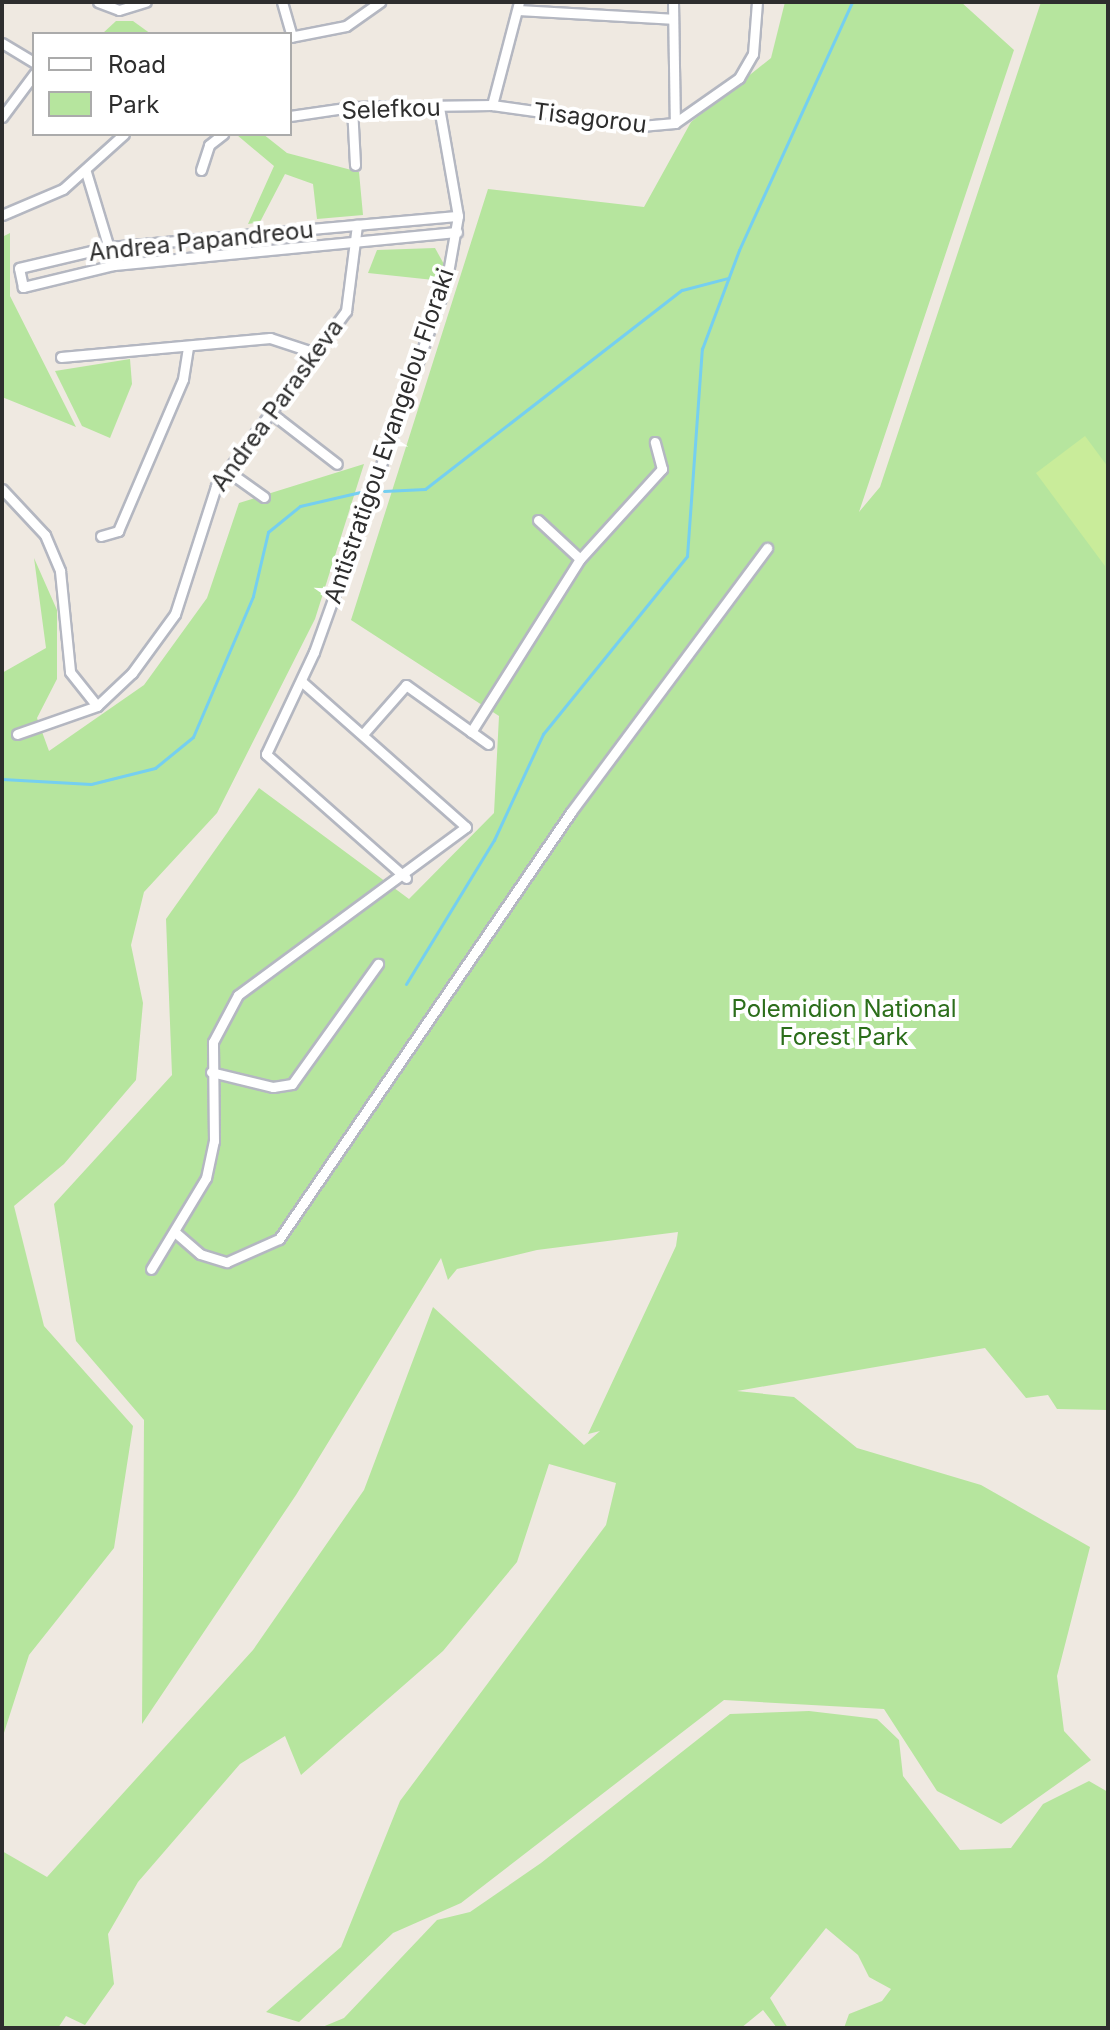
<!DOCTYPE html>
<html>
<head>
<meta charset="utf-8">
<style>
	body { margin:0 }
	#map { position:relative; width:1110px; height:2030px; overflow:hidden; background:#efe9e1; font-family:Inter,sans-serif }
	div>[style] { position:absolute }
	.green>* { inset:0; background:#b6e59e }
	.pitch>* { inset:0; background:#c9ec9a }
	.stream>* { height:3px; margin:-1.5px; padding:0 1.5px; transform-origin:1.5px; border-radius:1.5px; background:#75cff0 }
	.roads { filter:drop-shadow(2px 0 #b4b7c1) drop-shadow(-2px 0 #b4b7c1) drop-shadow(0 2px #b4b7c1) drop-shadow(0 -2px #b4b7c1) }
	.minor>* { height:9px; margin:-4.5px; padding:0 4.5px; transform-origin:4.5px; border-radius:4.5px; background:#fff }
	span { translate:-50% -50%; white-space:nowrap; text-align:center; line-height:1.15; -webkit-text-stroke:8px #fff; paint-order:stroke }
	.street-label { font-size:24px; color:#2e2e2e }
	.park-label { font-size:24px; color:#2c6e1b }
	.frame { position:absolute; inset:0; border:4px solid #2e2e2e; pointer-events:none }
	.legend { position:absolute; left:32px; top:32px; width:260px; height:104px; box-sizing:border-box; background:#fff; border:2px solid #ababab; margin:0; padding:10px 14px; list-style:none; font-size:24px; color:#2e2e2e }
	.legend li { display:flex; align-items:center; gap:16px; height:40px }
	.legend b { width:40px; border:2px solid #ababab }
</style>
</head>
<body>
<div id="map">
	<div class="green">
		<i style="clip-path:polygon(785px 2px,961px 2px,1014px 50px,859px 512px,880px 487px,1041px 2px,1108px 2px,1108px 1410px,1057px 1409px,1048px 1395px,1026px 1398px,985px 1348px,737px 1391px,794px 1397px,857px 1448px,981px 1485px,1090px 1547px,1057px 1676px,1064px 1731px,1091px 1760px,1001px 1824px,937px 1791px,884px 1709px,724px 1700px,461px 1903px,393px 1933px,299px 2022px,266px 2012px,341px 1947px,400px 1801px,606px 1525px,616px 1483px,549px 1464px,517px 1562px,443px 1651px,301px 1775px,285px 1736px,240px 1764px,138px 1882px,108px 1934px,114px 1984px,85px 2025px,66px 2016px,58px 2028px,2px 2028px,2px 1851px,47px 1877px,253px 1650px,364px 1490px,433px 1307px,584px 1445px,600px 1431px,588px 1434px,676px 1246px,678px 1232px,537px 1250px,457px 1269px,448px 1280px,441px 1258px,296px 1495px,142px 1724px,144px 1420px,76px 1341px,54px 1204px,172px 1075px,166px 919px,259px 788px,409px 899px,494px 813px,499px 716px,351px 620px,488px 189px,644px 207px,691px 122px,771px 58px)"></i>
		<i style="clip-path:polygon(116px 21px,133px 21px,151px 34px,102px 34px)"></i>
		<i style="clip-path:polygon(263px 134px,287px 153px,359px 172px,363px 215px,317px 219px,313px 184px,285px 174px,260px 222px,248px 224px,274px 166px,237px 135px)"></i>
		<i style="clip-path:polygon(10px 233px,10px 296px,76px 427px,2px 397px,2px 237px)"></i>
		<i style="clip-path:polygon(435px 248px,445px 266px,443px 281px,368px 273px,377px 250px)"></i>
		<i style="clip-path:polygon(130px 359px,132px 384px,110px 438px,82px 426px,55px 371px)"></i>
		<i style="clip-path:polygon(364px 464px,315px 619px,217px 813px,144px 892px,131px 945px,143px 1003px,136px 1080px,64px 1164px,14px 1206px,44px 1326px,133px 1426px,114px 1548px,29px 1655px,2px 1739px,2px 673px,46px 648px,34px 558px,57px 610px,57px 679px,37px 718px,49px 751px,144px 685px,207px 598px,239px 503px)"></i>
		<i style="clip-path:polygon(809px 1711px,877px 1719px,899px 1740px,903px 1776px,960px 1850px,1011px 1848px,1043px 1804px,1089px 1781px,1108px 1792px,1108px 2028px,844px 2028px,849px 2014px,882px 2001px,891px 1989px,869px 1977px,858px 1955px,826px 1928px,770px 1998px,788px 2028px,777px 2028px,763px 2010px,741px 2028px,320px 2028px,344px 2018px,437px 1920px,470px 1912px,541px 1863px,730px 1714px)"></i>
	</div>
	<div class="pitch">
		<i style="clip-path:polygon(1085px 436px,1108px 467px,1105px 566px,1036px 473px)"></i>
	</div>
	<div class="stream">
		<i style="left:384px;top:491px;width:41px;rotate:-2.8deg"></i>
		<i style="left:425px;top:489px;width:325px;rotate:-37.8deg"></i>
		<i style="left:682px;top:290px;width:48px;rotate:-14.6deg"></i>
		<i style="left:2px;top:779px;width:89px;rotate:3.2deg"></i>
		<i style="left:91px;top:784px;width:66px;rotate:-14deg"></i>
		<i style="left:155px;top:768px;width:49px;rotate:-39.2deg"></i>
		<i style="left:193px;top:737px;width:153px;rotate:-66.9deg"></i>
		<i style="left:253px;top:596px;width:66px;rotate:-76.8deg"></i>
		<i style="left:268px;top:532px;width:41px;rotate:-39.1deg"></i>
		<i style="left:300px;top:506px;width:62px;rotate:-13.1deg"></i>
		<i style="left:406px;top:984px;width:169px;rotate:-58.6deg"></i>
		<i style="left:494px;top:840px;width:117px;rotate:-65.2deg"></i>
		<i style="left:543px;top:734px;width:229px;rotate:-51deg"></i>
		<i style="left:687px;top:556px;width:208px;rotate:-85.9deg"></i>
		<i style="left:702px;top:349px;width:106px;rotate:-69.5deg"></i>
		<i style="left:739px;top:250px;width:273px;rotate:-65.5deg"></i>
	</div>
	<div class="roads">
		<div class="minor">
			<i style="left:98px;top:2px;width:22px;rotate:21deg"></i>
			<i style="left:119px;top:10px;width:28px;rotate:-17deg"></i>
			<i style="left:282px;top:2px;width:36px;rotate:74deg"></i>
			<i style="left:673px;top:2px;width:121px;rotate:89.1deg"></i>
			<i style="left:518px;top:10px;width:154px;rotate:3.3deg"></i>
			<i style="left:290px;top:37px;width:57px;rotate:-11.1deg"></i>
			<i style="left:346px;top:26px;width:42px;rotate:-35.2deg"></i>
			<i style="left:2px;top:43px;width:37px;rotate:31deg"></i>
			<i style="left:492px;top:105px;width:106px;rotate:-75.3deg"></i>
			<i style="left:352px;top:107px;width:58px;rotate:87deg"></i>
			<i style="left:290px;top:116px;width:63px;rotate:-8.3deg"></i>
			<i style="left:352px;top:107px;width:140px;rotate:-0.8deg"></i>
			<i style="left:492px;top:105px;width:150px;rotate:8deg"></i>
			<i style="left:641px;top:126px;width:34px;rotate:-5deg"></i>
			<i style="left:675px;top:123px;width:78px;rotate:-35.1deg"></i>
			<i style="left:739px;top:78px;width:28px;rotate:-60deg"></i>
			<i style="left:753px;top:54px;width:52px;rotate:-85.6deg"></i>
			<i style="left:2px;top:117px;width:54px;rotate:-53.3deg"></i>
			<i style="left:201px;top:170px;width:26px;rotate:-72deg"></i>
			<i style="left:209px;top:145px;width:18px;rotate:-38deg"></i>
			<i style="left:86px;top:172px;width:97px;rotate:73.2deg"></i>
			<i style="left:2px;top:215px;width:66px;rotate:-23.1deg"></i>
			<i style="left:63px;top:189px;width:82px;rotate:-42deg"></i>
			<i style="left:457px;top:232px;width:345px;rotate:174.5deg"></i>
			<i style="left:114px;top:265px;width:94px;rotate:166.4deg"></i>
			<i style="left:23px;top:287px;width:19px;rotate:-102deg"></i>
			<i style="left:19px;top:268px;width:91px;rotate:-13.3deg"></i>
			<i style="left:108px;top:247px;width:351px;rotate:-5.1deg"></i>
			<i style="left:61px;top:357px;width:210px;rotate:-5.2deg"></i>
			<i style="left:270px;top:338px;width:52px;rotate:18.1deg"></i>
			<i style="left:275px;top:416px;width:78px;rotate:37.7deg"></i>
			<i style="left:229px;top:472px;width:43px;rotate:35.5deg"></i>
			<i style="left:2px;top:489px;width:63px;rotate:46.9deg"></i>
			<i style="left:45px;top:535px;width:39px;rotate:67deg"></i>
			<i style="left:60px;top:571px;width:101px;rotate:84.3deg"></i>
			<i style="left:70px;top:672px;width:43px;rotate:51.5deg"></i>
			<i style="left:538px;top:520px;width:57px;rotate:42.9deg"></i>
			<i style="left:101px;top:536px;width:18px;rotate:-16deg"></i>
			<i style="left:118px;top:531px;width:165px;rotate:-66.8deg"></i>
			<i style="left:183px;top:379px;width:33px;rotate:-81deg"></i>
			<i style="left:471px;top:732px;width:204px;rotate:-57.8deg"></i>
			<i style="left:580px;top:559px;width:122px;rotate:-47.7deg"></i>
			<i style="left:662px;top:469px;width:28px;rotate:-105deg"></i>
			<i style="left:17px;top:734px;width:85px;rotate:-19.3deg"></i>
			<i style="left:97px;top:706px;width:48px;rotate:-43.3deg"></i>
			<i style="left:132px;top:673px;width:73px;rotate:-53.9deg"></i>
			<i style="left:175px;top:614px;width:134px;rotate:-72.2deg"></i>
			<i style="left:216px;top:486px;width:218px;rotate:-53.4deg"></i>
			<i style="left:346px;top:311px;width:87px;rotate:-82.7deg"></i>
			<i style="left:363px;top:734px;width:65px;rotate:-48.7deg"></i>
			<i style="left:406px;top:685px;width:101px;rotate:35.7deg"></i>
			<i style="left:406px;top:878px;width:187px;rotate:-138.5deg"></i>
			<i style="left:266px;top:754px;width:113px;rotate:-64.8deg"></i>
			<i style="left:314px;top:652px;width:391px;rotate:-70.3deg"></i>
			<i style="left:446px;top:284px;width:69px;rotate:-80deg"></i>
			<i style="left:458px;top:216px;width:111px;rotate:-99.9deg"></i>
			<i style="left:211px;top:1072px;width:64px;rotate:13.6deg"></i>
			<i style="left:273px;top:1087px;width:19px;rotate:-9deg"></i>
			<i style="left:292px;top:1084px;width:148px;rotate:-54.4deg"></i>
			<i style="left:176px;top:1233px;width:32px;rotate:41deg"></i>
			<i style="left:200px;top:1254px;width:28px;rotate:17deg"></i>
			<i style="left:227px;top:1262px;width:57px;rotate:-23.9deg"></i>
			<i style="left:279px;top:1239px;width:517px;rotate:-55.63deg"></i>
			<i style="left:571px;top:812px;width:329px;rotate:-53.4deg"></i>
			<i style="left:151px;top:1269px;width:106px;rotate:-58.9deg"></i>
			<i style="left:206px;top:1178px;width:38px;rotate:-78deg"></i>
			<i style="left:214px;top:1141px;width:99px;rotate:-90.6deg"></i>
			<i style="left:213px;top:1042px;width:53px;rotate:-62deg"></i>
			<i style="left:238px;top:995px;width:283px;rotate:-36.4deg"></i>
			<i style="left:466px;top:827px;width:220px;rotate:-138.5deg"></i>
		</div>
	</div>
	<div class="street-label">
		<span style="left:391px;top:109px;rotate:-2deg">Selefkou</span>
		<span style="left:590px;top:118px;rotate:7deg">Tisagorou</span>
		<span style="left:201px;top:241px;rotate:-6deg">Andrea Papandreou</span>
		<span style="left:277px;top:405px;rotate:-54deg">Andrea Paraskeva</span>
		<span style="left:389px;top:436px;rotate:-71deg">Antistratigou Evangelou Floraki</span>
	</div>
	<div class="park-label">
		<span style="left:844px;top:1023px">Polemidion National<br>Forest Park</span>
	</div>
	<div class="frame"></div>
	<ul class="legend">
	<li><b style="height:10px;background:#fff"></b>Road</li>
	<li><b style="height:22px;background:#b6e59e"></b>Park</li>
	</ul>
</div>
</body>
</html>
